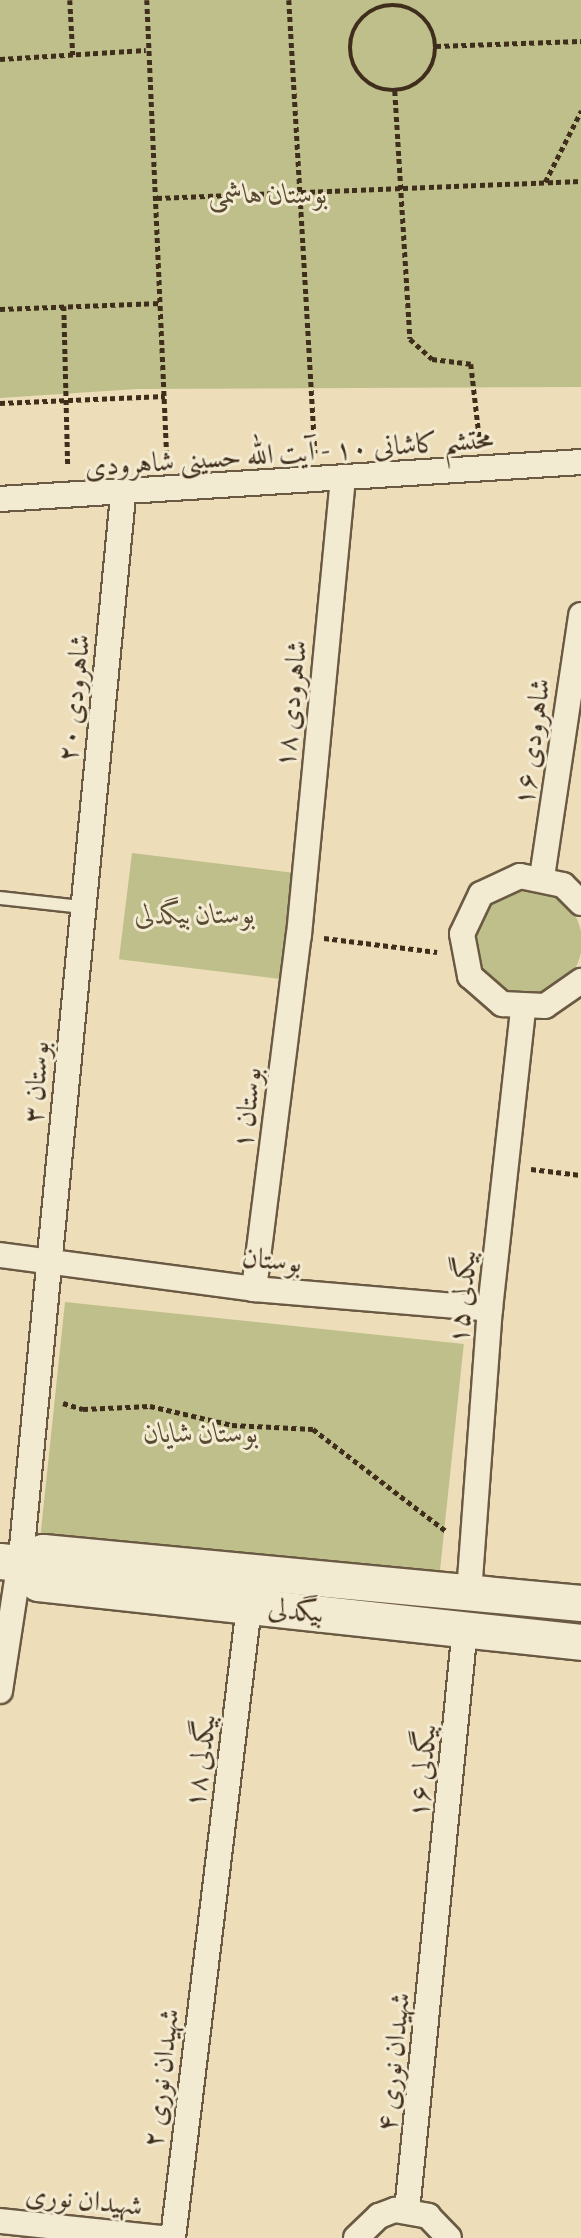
<!DOCTYPE html>
<html>
<head>
<meta charset="utf-8">
<style>
	body { margin:0 }
	#map { position:relative; width:581px; height:2238px; overflow:hidden; background:#eddeb9; font-family:Alegreya,Amiri,serif }
	div>[style] { position:absolute }
	.green>* { inset:0; background:#bfbf8b; transform-origin:0 0 }
	.round { border-radius:50% }
	.path>* { height:4.5px; margin-top:-2.25px; transform-origin:0; background:repeating-linear-gradient(90deg,#402e1c 0 5px,transparent 0 8.5px) }
	.path>.ring { margin:-2.25px; padding:0; box-sizing:content-box; background:none; border:4.5px solid #402e1c; border-radius:50% }
	.roads { filter:drop-shadow(2px 0 #6b5a43) drop-shadow(-2px 0 #6b5a43) drop-shadow(0 2px #6b5a43) drop-shadow(0 -2px #6b5a43) }
	.service>* { height:12px; margin:-6px; padding:0 6px; transform-origin:6px; border-radius:6px; background:#f3ead2 }
	.minor>* { height:24px; margin:-12px; padding:0 12px; transform-origin:12px; border-radius:12px; background:#f3ead2 }
	.secondary>* { height:35px; margin:-17.5px; padding:0 17.5px; transform-origin:17.5px; border-radius:17.5px; background:#f3ead2 }
	span { translate:-50% -50%; white-space:nowrap; text-align:center; line-height:1.15; -webkit-text-stroke:6px #f3ead2; paint-order:stroke }
	.park-label { font-size:28px; color:#594b32; font-style:italic }
	.street-label { font-size:28px; color:#402e1c }
</style>
</head>
<body>
<div id="map">
	<div class="green">
		<i style="clip-path:polygon(0 0,581px 0,581px 387px,137px 389px,0 398px)"></i>
		<i style="left:132px;top:853px;width:166px;height:107px;rotate:7deg"></i>
		<i class="round" style="left:474px;top:888px;width:108px;height:108px"></i>
		<i style="left:65px;top:1302px;width:401px;height:234px;rotate:6deg"></i>
	</div>
	<div class="path">
		<i style="left:70px;top:0;width:55px;rotate:86.9deg"></i>
		<i style="left:147px;top:0;width:460px;rotate:87.5deg"></i>
		<i style="left:289px;top:0;width:454px;rotate:86.7deg"></i>
		<i class="ring" style="left:350px;top:5px;width:81.5px;height:81.5px"></i>
		<i style="left:436px;top:46px;width:145px;rotate:-2deg"></i>
		<i style="left:0;top:59px;width:146px;rotate:-3.5deg"></i>
		<i style="left:395px;top:91px;width:248px;rotate:86.5deg"></i>
		<i style="left:410px;top:339px;width:30px;rotate:42deg"></i>
		<i style="left:432px;top:359px;width:39px;rotate:7deg"></i>
		<i style="left:471px;top:364px;width:80px;rotate:83.5deg"></i>
		<i style="left:545px;top:182px;width:80px;rotate:-63.1deg"></i>
		<i style="left:157px;top:198px;width:424px;rotate:-2.3deg"></i>
		<i style="left:64px;top:306px;width:160px;rotate:88.6deg"></i>
		<i style="left:0;top:309px;width:161px;rotate:-2.1deg"></i>
		<i style="left:0;top:403px;width:165px;rotate:-2.4deg"></i>
		<i style="left:324px;top:938px;width:114px;rotate:7.1deg"></i>
		<i style="left:531px;top:1169px;width:50px;rotate:6.8deg"></i>
		<i style="left:63px;top:1403px;width:21px;rotate:17deg"></i>
		<i style="left:83px;top:1409px;width:67px;rotate:-2.6deg"></i>
		<i style="left:150px;top:1406px;width:84px;rotate:13deg"></i>
		<i style="left:232px;top:1425px;width:81px;rotate:2.8deg"></i>
		<i style="left:313px;top:1429px;width:169px;rotate:37.5deg"></i>
	</div>
	<div class="roads">
		<div class="service">
			<i style="left:0;top:898px;width:82px;rotate:6.3deg"></i>
		</div>
		<div class="minor">
			<i style="left:0;top:499px;width:582px;rotate:-3.64deg"></i>
			<i style="left:542px;top:877px;width:265px;rotate:-81.5deg"></i>
			<i style="left:581px;top:903px;width:25px;rotate:-135deg"></i>
			<i style="left:563px;top:885px;width:44px;rotate:-168.2deg"></i>
			<i style="left:520px;top:876px;width:43px;rotate:155.2deg"></i>
			<i style="left:481px;top:894px;width:44px;rotate:115.4deg"></i>
			<i style="left:462px;top:934px;width:43px;rotate:79.2deg"></i>
			<i style="left:470px;top:976px;width:43px;rotate:41.2deg"></i>
			<i style="left:502px;top:1004px;width:43px;rotate:2.7deg"></i>
			<i style="left:545px;top:1006px;width:44px;rotate:-34.8deg"></i>
			<i style="left:0;top:1255px;width:256px;rotate:7.6deg"></i>
			<i style="left:254px;top:1289px;width:237px;rotate:4.8deg"></i>
			<i style="left:254px;top:1289px;width:357px;rotate:-82.8deg"></i>
			<i style="left:299px;top:935px;width:457px;rotate:-84.5deg"></i>
			<i style="left:469px;top:1593px;width:285px;rotate:-85.8deg"></i>
			<i style="left:490px;top:1309px;width:302px;rotate:-83.7deg"></i>
			<i style="left:0;top:1691px;width:146px;rotate:-81.3deg"></i>
			<i style="left:22px;top:1547px;width:1056px;rotate:-84.51deg"></i>
			<i style="left:407px;top:2211px;width:586px;rotate:-84.32deg"></i>
			<i style="left:0;top:2221px;width:164px;rotate:6deg"></i>
			<i style="left:173px;top:2238px;width:637px;rotate:-83.14deg"></i>
			<i style="left:356px;top:2238px;width:32px;rotate:-44deg"></i>
			<i style="left:379px;top:2216px;width:17px;rotate:-21deg"></i>
			<i style="left:395px;top:2210px;width:34px;rotate:10deg"></i>
			<i style="left:428px;top:2216px;width:30px;rotate:46deg"></i>
		</div>
		<div class="secondary">
			<i style="left:0;top:1561px;width:20px;rotate:6deg"></i>
			<i style="left:20px;top:1563px;width:25px;rotate:-26deg"></i>
			<i style="left:43px;top:1552px;width:540px;rotate:5.42deg"></i>
			<i style="left:20px;top:1563px;width:27px;rotate:48deg"></i>
			<i style="left:38px;top:1583px;width:546px;rotate:6.2deg"></i>
		</div>
	</div>
	<div class="park-label">
		<span style="left:268px;top:194px">بوستان هاشمی</span>
		<span style="left:195px;top:914px">بوستان بیگدلی</span>
		<span style="left:201px;top:1433px">بوستان شایان</span>
	</div>
	<div class="street-label">
		<span style="left:289px;top:453px;rotate:-4deg">محتشم کاشانی ۱۰ - آیت الله حسینی شاهرودی</span>
		<span style="left:74px;top:698px;rotate:-84deg">شاهرودی ۲۰</span>
		<span style="left:291px;top:704px;rotate:-84deg">شاهرودی ۱۸</span>
		<span style="left:532px;top:742px;rotate:-82deg">شاهرودی ۱۶</span>
		<span style="left:36px;top:1082px;rotate:-85deg">بوستان ۳</span>
		<span style="left:247px;top:1108px;rotate:-83deg">بوستان ۱</span>
		<span style="left:272px;top:1260px;rotate:6deg">بوستان</span>
		<span style="left:462px;top:1297px;rotate:-85deg">بیگدلی ۱۵</span>
		<span style="left:296px;top:1610px;rotate:6deg">بیگدلی</span>
		<span style="left:200px;top:1761px;rotate:-83deg">بیگدلی ۱۸</span>
		<span style="left:422px;top:1771px;rotate:-85deg">بیگدلی ۱۶</span>
		<span style="left:393px;top:2062px;rotate:-84deg">شهیدان نوری ۴</span>
		<span style="left:161px;top:2078px;rotate:-83deg">شهیدان نوری ۲</span>
		<span style="left:84px;top:2200px;rotate:6deg">شهیدان نوری</span>
	</div>
</div>
</body>
</html>
